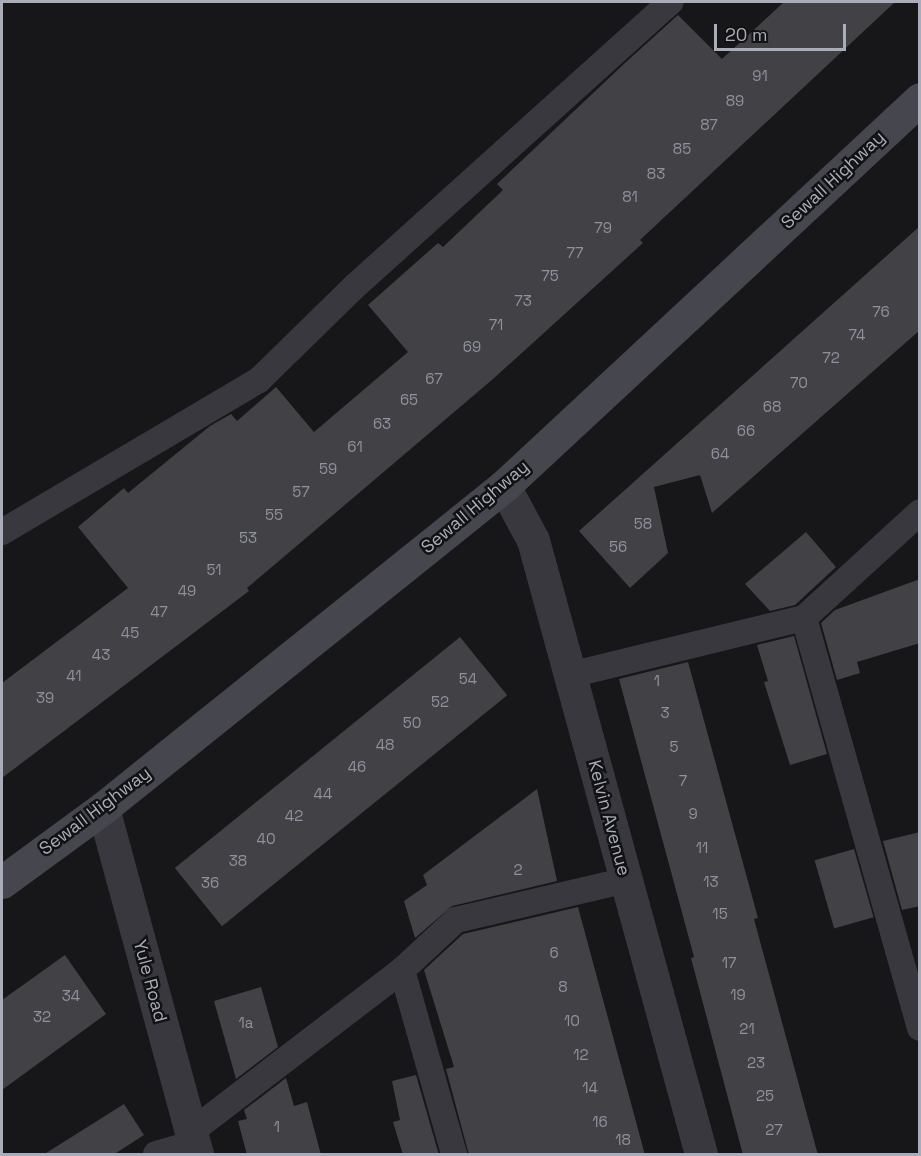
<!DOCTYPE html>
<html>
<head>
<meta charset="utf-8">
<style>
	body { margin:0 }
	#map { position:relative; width:921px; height:1156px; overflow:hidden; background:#171719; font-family:"Space Grotesk",sans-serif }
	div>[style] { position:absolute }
	.building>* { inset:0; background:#414146; transform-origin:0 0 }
	.lane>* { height:26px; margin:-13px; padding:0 13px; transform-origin:13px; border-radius:13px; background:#38383e }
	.street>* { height:33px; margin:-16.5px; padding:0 16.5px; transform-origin:16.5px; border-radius:16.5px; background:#38383e }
	.secondary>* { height:33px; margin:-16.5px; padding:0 16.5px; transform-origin:16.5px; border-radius:16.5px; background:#46474e }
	span { translate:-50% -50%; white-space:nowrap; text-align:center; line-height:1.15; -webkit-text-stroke:5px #121214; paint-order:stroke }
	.number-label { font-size:15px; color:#8f919c }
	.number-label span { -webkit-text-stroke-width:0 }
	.street-label { font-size:18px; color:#a9acb9 }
	.frame { position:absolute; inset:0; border:3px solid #a9acb9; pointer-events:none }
	.scale { position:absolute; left:714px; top:24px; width:132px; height:27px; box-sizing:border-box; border:3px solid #a9acb9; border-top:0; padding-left:8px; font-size:18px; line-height:21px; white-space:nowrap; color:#a9acb9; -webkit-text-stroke:4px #121214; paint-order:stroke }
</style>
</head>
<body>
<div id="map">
	<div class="building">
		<i style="clip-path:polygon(784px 2px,895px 2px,640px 240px,643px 243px,493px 379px,286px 555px,247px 588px,249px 591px,2px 778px,2px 683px,128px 588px,78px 527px,124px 488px,128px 493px,210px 426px,231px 414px,237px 421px,276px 387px,314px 432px,408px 352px,368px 305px,438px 243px,443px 247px,503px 190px,497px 184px,626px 62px,678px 15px,722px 59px)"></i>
		<i style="clip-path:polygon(920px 226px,920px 330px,712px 513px,700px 475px,654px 487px,668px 553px,630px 588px,579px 531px)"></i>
		<i style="clip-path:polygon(806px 532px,836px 567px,795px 605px,770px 611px,745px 584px)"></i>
		<i style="clip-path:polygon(920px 579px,920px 643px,857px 662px,860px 673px,837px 680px,821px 623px,835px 610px)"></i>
		<i style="clip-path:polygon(794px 636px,827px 754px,790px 765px,764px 682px,768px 681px,757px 645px)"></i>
		<i style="left:460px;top:637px;width:75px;height:367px;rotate:51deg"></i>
		<i style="clip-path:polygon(688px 662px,758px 918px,754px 919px,818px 1155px,743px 1155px,691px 958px,694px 957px,619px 679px)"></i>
		<i style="clip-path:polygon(537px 789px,557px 881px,452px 906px,415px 938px,404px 901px,427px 885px,423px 875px)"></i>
		<i style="clip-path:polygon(920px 832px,920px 906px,902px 910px,883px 841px)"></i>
		<i style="left:854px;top:849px;width:71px;height:41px;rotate:74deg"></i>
		<i style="clip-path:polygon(578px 907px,645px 1155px,469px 1155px,446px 1069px,454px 1067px,424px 970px,463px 934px)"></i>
		<i style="clip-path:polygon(65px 955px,106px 1014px,2px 1090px,2px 1000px)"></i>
		<i style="clip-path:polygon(261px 987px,278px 1047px,236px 1079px,214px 1001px)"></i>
		<i style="clip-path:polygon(416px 1075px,439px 1155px,403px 1155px,393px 1122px,400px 1120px,392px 1081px)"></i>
		<i style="clip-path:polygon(286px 1078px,294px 1106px,307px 1102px,321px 1155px,247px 1155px,238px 1121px,247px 1119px,244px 1110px)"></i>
		<i style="clip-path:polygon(124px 1104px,144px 1135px,113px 1155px,43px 1155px)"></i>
	</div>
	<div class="lane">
		<i style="left:2px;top:532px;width:299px;rotate:-30.6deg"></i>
		<i style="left:259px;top:380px;width:133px;rotate:-44.4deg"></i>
		<i style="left:354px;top:287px;width:426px;rotate:-42deg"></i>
		<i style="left:804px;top:618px;width:426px;rotate:74.2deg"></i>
		<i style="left:570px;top:675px;width:241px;rotate:-13.7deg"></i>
		<i style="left:804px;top:618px;width:157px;rotate:-42.4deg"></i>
		<i style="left:402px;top:970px;width:191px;rotate:74.2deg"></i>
		<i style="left:191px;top:1132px;width:266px;rotate:-37.5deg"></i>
		<i style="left:402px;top:970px;width:74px;rotate:-42.8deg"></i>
		<i style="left:456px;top:920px;width:175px;rotate:-13.2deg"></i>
		<i style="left:156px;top:1154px;width:40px;rotate:-16deg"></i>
	</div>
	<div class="street">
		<i style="left:504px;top:486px;width:61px;rotate:61.8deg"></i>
		<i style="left:533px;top:540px;width:637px;rotate:74.7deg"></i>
		<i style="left:103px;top:808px;width:359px;rotate:74.8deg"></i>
	</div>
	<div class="secondary">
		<i style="left:2px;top:882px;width:125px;rotate:-36.2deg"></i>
		<i style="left:103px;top:808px;width:514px;rotate:-38.76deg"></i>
		<i style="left:504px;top:486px;width:568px;rotate:-42.93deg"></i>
	</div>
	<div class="number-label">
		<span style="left:760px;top:76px">91</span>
		<span style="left:735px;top:101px">89</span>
		<span style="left:709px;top:125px">87</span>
		<span style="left:682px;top:149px">85</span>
		<span style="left:656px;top:174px">83</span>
		<span style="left:630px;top:197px">81</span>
		<span style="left:603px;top:228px">79</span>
		<span style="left:575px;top:253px">77</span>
		<span style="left:550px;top:276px">75</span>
		<span style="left:523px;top:301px">73</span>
		<span style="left:881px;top:312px">76</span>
		<span style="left:496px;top:325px">71</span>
		<span style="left:857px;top:335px">74</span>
		<span style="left:472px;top:347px">69</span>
		<span style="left:831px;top:358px">72</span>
		<span style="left:434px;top:379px">67</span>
		<span style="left:799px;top:383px">70</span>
		<span style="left:409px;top:400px">65</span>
		<span style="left:772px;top:407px">68</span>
		<span style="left:382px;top:424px">63</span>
		<span style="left:746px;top:431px">66</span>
		<span style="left:355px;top:447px">61</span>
		<span style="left:720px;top:454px">64</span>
		<span style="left:328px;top:469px">59</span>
		<span style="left:301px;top:492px">57</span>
		<span style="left:274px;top:515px">55</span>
		<span style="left:643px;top:524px">58</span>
		<span style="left:248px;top:538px">53</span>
		<span style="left:618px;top:547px">56</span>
		<span style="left:214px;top:570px">51</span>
		<span style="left:187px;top:591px">49</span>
		<span style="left:159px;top:612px">47</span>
		<span style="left:130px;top:633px">45</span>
		<span style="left:101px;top:655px">43</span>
		<span style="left:74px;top:676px">41</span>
		<span style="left:468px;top:679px">54</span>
		<span style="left:657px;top:681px">1</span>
		<span style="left:45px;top:698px">39</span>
		<span style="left:440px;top:702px">52</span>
		<span style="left:665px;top:713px">3</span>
		<span style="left:412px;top:723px">50</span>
		<span style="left:385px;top:745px">48</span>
		<span style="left:674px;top:747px">5</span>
		<span style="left:357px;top:767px">46</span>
		<span style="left:683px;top:781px">7</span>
		<span style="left:323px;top:794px">44</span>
		<span style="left:693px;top:814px">9</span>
		<span style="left:294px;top:816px">42</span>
		<span style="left:266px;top:839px">40</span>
		<span style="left:702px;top:848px">11</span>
		<span style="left:238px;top:861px">38</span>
		<span style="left:518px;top:870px">2</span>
		<span style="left:711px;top:882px">13</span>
		<span style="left:210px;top:883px">36</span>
		<span style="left:720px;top:914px">15</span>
		<span style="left:554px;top:953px">6</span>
		<span style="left:729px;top:963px">17</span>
		<span style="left:563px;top:987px">8</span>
		<span style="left:738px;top:995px">19</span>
		<span style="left:71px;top:996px">34</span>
		<span style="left:42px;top:1017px">32</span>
		<span style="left:572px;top:1021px">10</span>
		<span style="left:246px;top:1023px">1a</span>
		<span style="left:747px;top:1029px">21</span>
		<span style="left:581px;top:1055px">12</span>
		<span style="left:756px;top:1063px">23</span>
		<span style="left:590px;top:1088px">14</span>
		<span style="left:765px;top:1096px">25</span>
		<span style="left:600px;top:1122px">16</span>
		<span style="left:277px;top:1127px">1</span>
		<span style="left:774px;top:1130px">27</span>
		<span style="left:623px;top:1140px">18</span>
	</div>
	<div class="street-label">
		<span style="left:833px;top:180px;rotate:-43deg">Sewall Highway</span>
		<span style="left:475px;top:507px;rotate:-40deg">Sewall Highway</span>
		<span style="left:95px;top:811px;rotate:-37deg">Sewall Highway</span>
		<span style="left:609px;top:818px;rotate:75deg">Kelvin Avenue</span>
		<span style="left:150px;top:981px;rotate:75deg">Yule Road</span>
	</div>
	<div class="frame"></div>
	<div class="scale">20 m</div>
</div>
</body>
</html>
